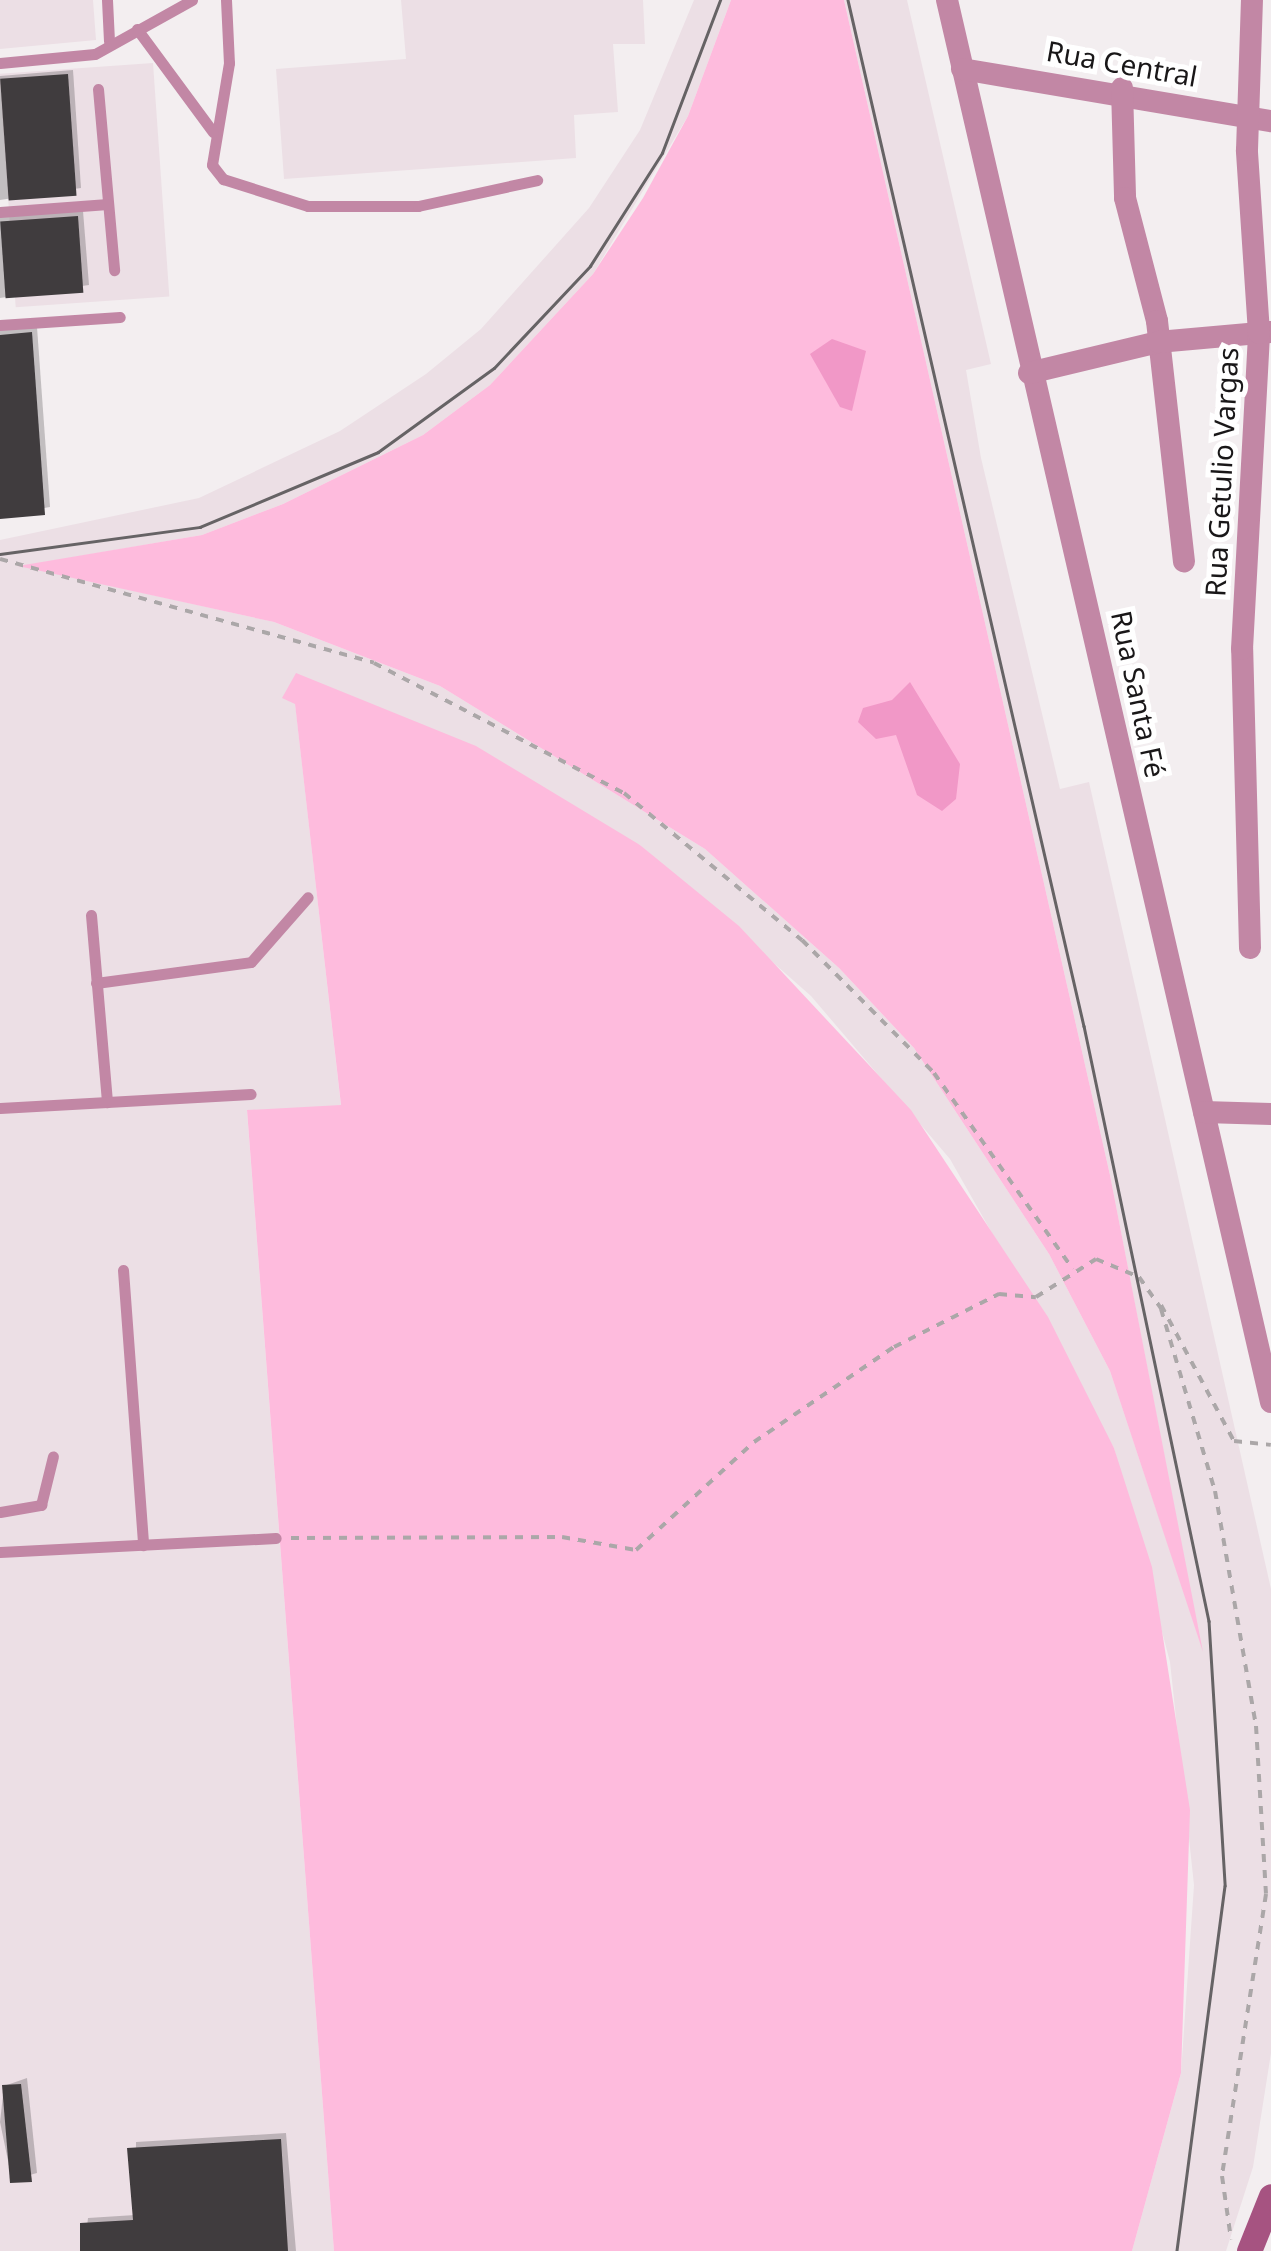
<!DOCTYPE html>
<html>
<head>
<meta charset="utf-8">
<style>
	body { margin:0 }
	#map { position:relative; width:1271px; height:2251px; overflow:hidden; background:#f3eef0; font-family:"Noto Sans",sans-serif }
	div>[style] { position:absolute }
	.built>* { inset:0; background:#ecdfe5; transform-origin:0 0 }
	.green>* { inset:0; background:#febbdd }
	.water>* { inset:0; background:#f198c7 }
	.shadow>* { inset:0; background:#0003 }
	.building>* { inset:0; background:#403c3e; transform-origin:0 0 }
	.path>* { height:4px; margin-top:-2px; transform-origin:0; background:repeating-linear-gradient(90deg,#aba7a8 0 8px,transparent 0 16px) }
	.lane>* { height:11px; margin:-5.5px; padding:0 5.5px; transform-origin:5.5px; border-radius:5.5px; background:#c287a5 }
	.street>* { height:22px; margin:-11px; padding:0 11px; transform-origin:11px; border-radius:11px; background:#c287a5 }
	.secondary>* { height:25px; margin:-12.5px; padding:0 12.5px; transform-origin:12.5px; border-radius:12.5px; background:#a65381 }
	.tram>* { height:2.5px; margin:-1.25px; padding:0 1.25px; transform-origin:1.25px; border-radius:1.25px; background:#666365 }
	span { translate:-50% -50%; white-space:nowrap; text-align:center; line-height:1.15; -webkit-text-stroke:10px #fff; paint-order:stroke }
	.street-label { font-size:28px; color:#191718 }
</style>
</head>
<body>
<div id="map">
	<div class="built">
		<i style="clip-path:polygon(0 0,93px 0,96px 40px,0 49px)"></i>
		<i style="clip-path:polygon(401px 0,643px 0,645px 44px,613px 44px,618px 112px,574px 115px,576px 158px,284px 179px,276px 69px,406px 59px)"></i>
		<i style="clip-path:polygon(694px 0,731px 0,688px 116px,593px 274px,490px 385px,423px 435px,283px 504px,202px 535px,22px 566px,274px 622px,440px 686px,705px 849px,839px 968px,914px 1048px,1049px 1254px,1110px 1371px,1200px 1641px,1110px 1175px,844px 0,907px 0,991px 364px,966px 370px,981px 458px,1060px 789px,1089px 782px,1271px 1589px,1271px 2053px,1253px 2167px,1226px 2251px,1132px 2251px,1181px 2073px,1194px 1885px,1170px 1662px,1114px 1448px,950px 1159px,811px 996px,640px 845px,283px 698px,295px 703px,341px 1106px,247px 1111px,334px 2251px,0 2251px,0 540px,199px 498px,340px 431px,426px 374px,481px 329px,589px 208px,640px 130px)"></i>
		<i style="left:153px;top:63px;width:234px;height:154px;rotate:86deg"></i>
	</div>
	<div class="green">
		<i style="clip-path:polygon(731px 0,844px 0,1110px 1175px,1203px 1652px,1110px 1371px,1049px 1254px,914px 1048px,839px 968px,705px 849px,440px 686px,274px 622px,18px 566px,202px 535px,283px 504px,423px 435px,490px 385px,593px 274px,643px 198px,688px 116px)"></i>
		<i style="clip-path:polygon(296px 673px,476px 746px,640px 845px,739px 926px,911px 1110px,1048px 1317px,1114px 1448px,1152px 1567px,1190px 1810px,1181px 2073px,1132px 2251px,334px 2251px,247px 1110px,341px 1105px,295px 704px,282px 698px)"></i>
	</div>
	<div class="water">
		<i style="clip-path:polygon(832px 339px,866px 351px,852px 411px,840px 407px,810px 354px)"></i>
		<i style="clip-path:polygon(910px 682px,960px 764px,956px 799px,942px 811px,917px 795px,896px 735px,876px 739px,858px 722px,863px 708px,892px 700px)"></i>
	</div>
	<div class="shadow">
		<i style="clip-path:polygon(73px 70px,81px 188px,0 200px,0 76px)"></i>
		<i style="clip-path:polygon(0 210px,83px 211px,89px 285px,0 298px)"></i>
		<i style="clip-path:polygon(37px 327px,50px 507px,0 516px,0 330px)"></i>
		<i style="clip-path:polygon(27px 2078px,37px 2173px,12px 2180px,0 2122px,4px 2086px)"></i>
		<i style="clip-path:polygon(286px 2133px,296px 2251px,84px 2251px,88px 2218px,135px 2215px,136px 2142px)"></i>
	</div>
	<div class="building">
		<i style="left:68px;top:74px;width:122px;height:68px;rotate:86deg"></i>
		<i style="left:78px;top:216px;width:77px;height:78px;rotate:86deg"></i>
		<i style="clip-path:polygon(32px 332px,45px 515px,0 519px,0 335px)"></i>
		<i style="clip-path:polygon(21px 2084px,32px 2182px,10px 2183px,2px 2085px)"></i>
		<i style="clip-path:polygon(281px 2139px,288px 2251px,80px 2251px,80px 2223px,133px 2220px,127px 2148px)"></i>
	</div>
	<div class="path">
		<i style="left:0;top:559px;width:388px;rotate:15.5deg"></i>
		<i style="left:374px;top:663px;width:282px;rotate:27.5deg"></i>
		<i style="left:624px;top:793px;width:231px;rotate:39.6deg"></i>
		<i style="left:802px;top:940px;width:187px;rotate:45.2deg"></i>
		<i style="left:934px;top:1073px;width:240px;rotate:54.7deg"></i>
		<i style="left:1161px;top:1305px;width:154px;rotate:61.8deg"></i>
		<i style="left:1234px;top:1441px;width:37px;rotate:6deg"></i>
		<i style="left:291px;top:1538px;width:271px;rotate:-0.2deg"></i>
		<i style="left:562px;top:1537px;width:75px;rotate:10deg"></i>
		<i style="left:636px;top:1550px;width:160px;rotate:-42.5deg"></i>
		<i style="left:754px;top:1442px;width:169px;rotate:-34.2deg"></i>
		<i style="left:894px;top:1347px;width:118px;rotate:-26.8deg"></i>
		<i style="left:999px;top:1294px;width:37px;rotate:5deg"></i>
		<i style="left:1036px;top:1297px;width:71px;rotate:-32.3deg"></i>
		<i style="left:1096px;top:1259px;width:47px;rotate:22.7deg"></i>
		<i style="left:1139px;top:1277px;width:39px;rotate:55deg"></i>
		<i style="left:1161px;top:1309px;width:190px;rotate:73.5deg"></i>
		<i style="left:1215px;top:1491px;width:239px;rotate:80.1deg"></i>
		<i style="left:1256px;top:1726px;width:168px;rotate:86.6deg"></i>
		<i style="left:1266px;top:1894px;width:285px;rotate:98.9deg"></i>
		<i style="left:1222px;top:2176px;width:64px;rotate:81.9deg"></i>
	</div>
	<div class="lane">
		<i style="left:107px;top:0;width:41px;rotate:87.2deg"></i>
		<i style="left:226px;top:0;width:63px;rotate:87.3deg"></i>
		<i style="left:229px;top:63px;width:103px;rotate:99.5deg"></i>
		<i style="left:212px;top:165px;width:18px;rotate:52deg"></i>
		<i style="left:223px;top:179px;width:89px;rotate:17.6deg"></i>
		<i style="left:308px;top:206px;width:110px"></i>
		<i style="left:418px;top:206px;width:122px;rotate:-12.3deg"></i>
		<i style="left:137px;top:29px;width:128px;rotate:53.6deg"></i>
		<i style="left:0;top:63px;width:95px;rotate:-5.4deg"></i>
		<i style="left:95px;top:54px;width:111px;rotate:-29.1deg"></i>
		<i style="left:98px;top:89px;width:182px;rotate:84.9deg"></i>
		<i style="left:0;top:212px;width:108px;rotate:-4.2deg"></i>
		<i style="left:0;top:325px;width:120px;rotate:-3.8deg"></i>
		<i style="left:91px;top:915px;width:188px;rotate:85.1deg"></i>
		<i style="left:96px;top:983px;width:156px;rotate:-7.7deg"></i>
		<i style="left:251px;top:962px;width:86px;rotate:-48.8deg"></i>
		<i style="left:0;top:1108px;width:251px;rotate:-3.2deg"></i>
		<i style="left:123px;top:1270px;width:276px;rotate:85.8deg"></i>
		<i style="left:0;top:1512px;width:42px;rotate:-9.7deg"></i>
		<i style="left:41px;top:1505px;width:50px;rotate:-76.2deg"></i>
		<i style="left:0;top:1552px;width:276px;rotate:-2.9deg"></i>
	</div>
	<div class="street">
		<i style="left:947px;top:0;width:1439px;rotate:76.99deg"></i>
		<i style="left:962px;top:69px;width:313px;rotate:9.6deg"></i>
		<i style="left:1122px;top:88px;width:110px;rotate:88.4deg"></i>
		<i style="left:1125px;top:198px;width:127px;rotate:75.4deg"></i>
		<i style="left:1157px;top:321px;width:242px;rotate:83.6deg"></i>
		<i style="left:1029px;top:373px;width:133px;rotate:-13.5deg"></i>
		<i style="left:1158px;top:342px;width:113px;rotate:-5.1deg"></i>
		<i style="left:1250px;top:948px;width:299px;rotate:-91.5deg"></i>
		<i style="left:1242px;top:649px;width:316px;rotate:-86.9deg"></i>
		<i style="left:1259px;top:333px;width:183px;rotate:-93.8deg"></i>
		<i style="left:1247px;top:150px;width:150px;rotate:-88.1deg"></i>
		<i style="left:1204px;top:1112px;width:67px;rotate:1.7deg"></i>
	</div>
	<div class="secondary">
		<i style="left:1249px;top:2251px;width:59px;rotate:-68.2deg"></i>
	</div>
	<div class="tram">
		<i style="left:848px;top:0;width:1053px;rotate:77.05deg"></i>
		<i style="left:1084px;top:1026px;width:608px;rotate:78.14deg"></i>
		<i style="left:1209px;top:1621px;width:265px;rotate:86.5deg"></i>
		<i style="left:1225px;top:1886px;width:368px;rotate:97.5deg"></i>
		<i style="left:0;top:554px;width:202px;rotate:-7.7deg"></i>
		<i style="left:200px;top:527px;width:193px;rotate:-22.8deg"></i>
		<i style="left:378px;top:452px;width:143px;rotate:-35.9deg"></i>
		<i style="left:494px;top:368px;width:140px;rotate:-46.7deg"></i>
		<i style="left:590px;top:266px;width:134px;rotate:-57.5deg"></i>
		<i style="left:662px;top:153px;width:164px;rotate:-69.2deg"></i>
	</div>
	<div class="street-label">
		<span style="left:1122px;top:63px;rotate:10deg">Rua Central</span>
		<span style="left:1221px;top:472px;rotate:-87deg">Rua Getulio Vargas</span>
		<span style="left:1139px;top:694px;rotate:78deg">Rua Santa Fé</span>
	</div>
</div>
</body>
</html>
